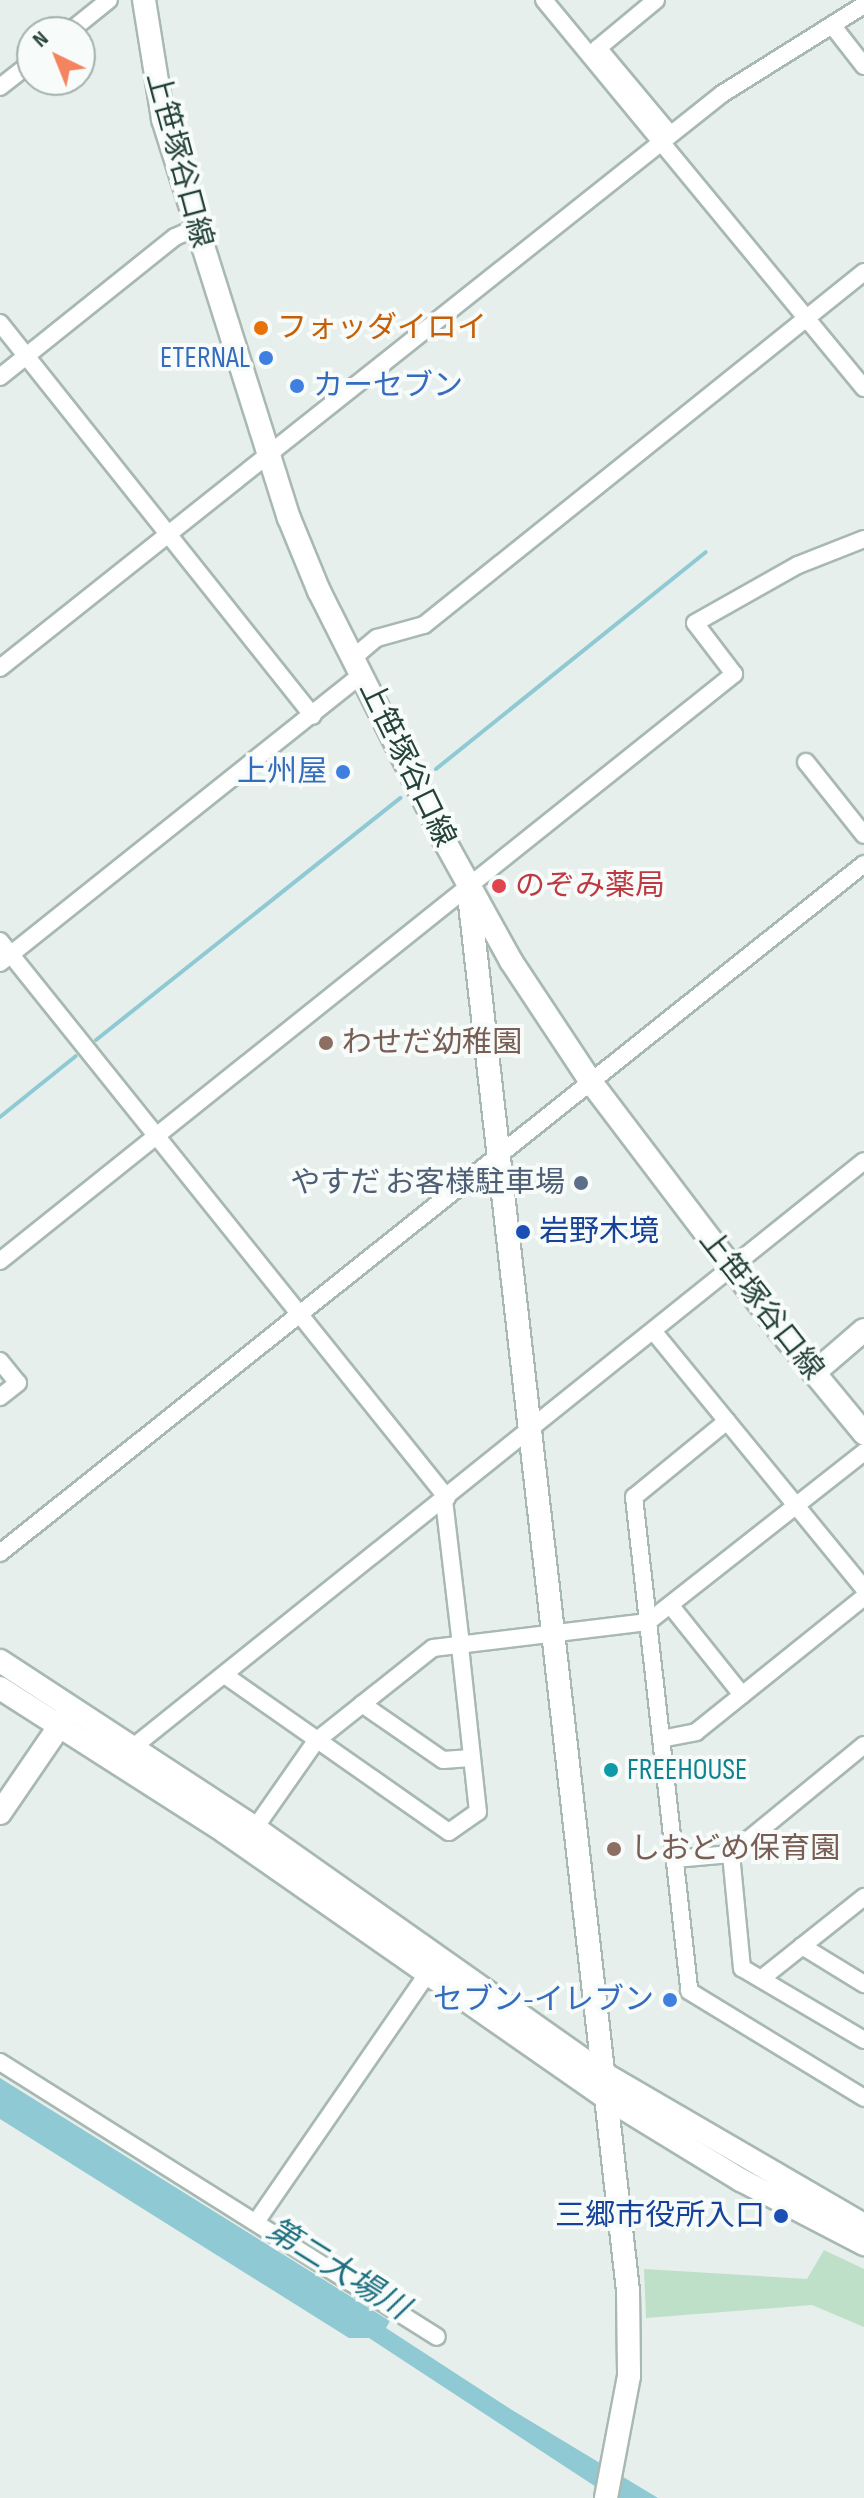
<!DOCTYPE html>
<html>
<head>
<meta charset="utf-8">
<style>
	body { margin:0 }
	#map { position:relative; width:864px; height:2498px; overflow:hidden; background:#e6efeb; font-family:"Sofia Sans Condensed","Noto Sans JP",sans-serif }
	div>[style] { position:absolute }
	.green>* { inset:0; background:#bfe0c8 }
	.water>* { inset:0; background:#8ec9d4 }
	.stream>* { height:4px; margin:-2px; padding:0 2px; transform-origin:2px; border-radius:2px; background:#8ec9d4 }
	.roads { filter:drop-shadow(2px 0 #a8b8b2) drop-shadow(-2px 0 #a8b8b2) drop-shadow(0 2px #a8b8b2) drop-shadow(0 -2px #a8b8b2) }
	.street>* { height:16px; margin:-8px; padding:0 8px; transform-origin:8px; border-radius:8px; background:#fff }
	.secondary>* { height:22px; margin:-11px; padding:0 11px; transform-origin:11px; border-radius:11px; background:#fff }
	.dots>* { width:22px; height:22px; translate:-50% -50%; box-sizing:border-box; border:4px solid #f7fbf9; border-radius:50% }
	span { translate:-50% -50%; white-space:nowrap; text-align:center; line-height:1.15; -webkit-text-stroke:8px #f7fbf9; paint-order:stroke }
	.street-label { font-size:30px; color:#24423a }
	.food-label { font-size:30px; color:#c56008 }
	.left { translate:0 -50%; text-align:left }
	.shop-label { font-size:30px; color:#366cbe }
	.right { translate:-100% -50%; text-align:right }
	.health-label { font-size:30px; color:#be3a42 }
	.education-label { font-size:30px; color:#785e54 }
	.service-label { font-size:30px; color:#4e5e75 }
	.transit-label { font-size:30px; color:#164399 }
	.culture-label { font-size:30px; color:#0d838f }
	.water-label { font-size:32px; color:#1c6f80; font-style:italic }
	.north { position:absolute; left:16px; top:16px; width:80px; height:80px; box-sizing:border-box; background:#f7fbf9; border:2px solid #a3b1ad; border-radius:50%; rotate:317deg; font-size:22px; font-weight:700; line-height:32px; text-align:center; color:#24423a }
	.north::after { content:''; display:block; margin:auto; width:28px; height:36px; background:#f4845f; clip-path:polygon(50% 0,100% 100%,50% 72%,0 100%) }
</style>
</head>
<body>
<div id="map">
	<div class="green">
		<i style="clip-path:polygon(824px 2250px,864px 2269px,864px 2327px,812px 2305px,646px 2318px,644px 2269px,807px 2279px)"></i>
	</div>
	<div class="water">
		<i style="clip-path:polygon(0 2078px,390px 2321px,386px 2328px,512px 2410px,658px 2498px,613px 2498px,369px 2338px,349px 2338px,0 2119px)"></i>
	</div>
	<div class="stream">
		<i style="left:436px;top:769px;width:346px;rotate:-38.8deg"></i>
		<i style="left:96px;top:1040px;width:389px;rotate:-38.5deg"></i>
		<i style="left:0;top:1117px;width:97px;rotate:-38.8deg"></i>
	</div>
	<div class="roads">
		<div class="street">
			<i style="left:544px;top:0;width:503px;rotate:50.49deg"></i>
			<i style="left:656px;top:0;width:75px;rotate:140.4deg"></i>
			<i style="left:598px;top:48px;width:112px;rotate:50.1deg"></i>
			<i style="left:832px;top:25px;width:52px;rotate:52deg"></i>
			<i style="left:69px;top:32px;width:51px;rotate:-38.7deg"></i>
			<i style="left:0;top:87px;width:41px;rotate:-38deg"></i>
			<i style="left:0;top:323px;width:502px;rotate:51.46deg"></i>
			<i style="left:0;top:377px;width:224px;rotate:-38.7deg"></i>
			<i style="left:175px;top:237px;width:22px;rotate:-24deg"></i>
			<i style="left:354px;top:657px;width:30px;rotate:-40deg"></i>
			<i style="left:377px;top:638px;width:49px;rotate:-15.5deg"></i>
			<i style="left:424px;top:625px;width:564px;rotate:-38.74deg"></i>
			<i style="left:0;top:668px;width:922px;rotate:-38.49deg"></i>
			<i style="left:722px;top:94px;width:168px;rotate:-32.1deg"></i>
			<i style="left:806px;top:762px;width:93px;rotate:51.5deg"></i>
			<i style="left:0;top:941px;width:714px;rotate:51.25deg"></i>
			<i style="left:0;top:963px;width:463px;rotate:-38.6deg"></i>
			<i style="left:0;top:1261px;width:940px;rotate:-38.65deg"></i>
			<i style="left:734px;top:674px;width:64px;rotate:-127.4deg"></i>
			<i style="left:695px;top:623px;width:118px;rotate:-29.4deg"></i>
			<i style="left:798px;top:565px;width:71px;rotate:-21.5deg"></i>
			<i style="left:654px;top:1332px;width:332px;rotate:50.7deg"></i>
			<i style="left:0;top:1361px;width:28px;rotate:51deg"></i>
			<i style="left:18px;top:1383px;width:23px;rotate:142deg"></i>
			<i style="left:727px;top:1421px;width:120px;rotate:140.7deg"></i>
			<i style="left:634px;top:1497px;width:497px;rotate:83.6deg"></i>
			<i style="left:689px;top:1991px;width:205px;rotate:31.4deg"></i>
			<i style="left:444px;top:1500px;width:146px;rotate:83.3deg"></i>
			<i style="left:0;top:1553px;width:1105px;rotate:-38.57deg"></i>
			<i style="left:671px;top:1606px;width:114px;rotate:51.4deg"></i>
			<i style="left:226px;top:1676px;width:272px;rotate:35deg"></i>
			<i style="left:449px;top:1832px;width:35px;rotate:-35deg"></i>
			<i style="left:478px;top:1812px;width:168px;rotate:-96.2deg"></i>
			<i style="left:362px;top:1704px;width:98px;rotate:34.7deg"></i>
			<i style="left:443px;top:1760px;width:28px;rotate:-4deg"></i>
			<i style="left:661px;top:1739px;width:36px;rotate:-11deg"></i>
			<i style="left:696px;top:1732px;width:216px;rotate:-38.8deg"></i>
			<i style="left:864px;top:1745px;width:172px;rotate:140.7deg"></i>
			<i style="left:731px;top:1854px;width:115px;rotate:84.5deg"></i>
			<i style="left:742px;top:1968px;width:142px;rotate:30.5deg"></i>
			<i style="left:132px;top:1748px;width:938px;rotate:-38.73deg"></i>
			<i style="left:255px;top:1828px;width:106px;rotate:-55deg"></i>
			<i style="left:316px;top:1741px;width:149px;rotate:-38.5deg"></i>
			<i style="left:433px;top:1648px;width:217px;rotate:-6.9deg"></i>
			<i style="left:648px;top:1622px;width:275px;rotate:-38.2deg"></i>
			<i style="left:675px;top:1859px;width:56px;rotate:-5.1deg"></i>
			<i style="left:802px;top:1946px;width:73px;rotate:31.5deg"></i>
			<i style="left:761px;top:1979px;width:132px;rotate:-38.5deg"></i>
			<i style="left:0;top:2062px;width:516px;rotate:32.18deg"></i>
			<i style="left:256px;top:2222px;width:303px;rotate:-55.4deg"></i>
		</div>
		<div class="secondary">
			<i style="left:144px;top:0;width:121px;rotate:80.9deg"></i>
			<i style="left:163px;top:119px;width:418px;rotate:72.5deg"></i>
			<i style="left:289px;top:518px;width:79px;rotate:67.7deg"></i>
			<i style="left:319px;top:591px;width:279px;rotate:63.3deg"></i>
			<i style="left:444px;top:840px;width:138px;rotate:61deg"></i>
			<i style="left:511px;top:961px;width:145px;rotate:56.5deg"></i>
			<i style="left:591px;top:1082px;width:311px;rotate:52.8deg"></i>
			<i style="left:779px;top:1330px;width:134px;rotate:50.5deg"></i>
			<i style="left:469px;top:895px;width:1404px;rotate:83.5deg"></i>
			<i style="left:628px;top:2290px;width:86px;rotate:89.3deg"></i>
			<i style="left:629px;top:2376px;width:124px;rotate:100.7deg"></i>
			<i style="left:814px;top:1373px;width:66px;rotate:-40.7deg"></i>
			<i style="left:0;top:1661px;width:305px;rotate:33.2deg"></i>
			<i style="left:255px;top:1828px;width:423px;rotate:35.2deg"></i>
			<i style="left:601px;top:2072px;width:304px;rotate:30.2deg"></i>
			<i style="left:0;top:1688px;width:267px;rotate:32.6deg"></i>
			<i style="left:225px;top:1832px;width:465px;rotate:34.9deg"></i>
			<i style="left:607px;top:2098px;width:157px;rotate:31.5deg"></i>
			<i style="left:741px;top:2180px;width:139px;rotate:27.5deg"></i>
			<i style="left:0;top:1813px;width:119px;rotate:-55.6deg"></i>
		</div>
	</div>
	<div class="dots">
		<i style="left:261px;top:328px;background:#e8710a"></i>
		<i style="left:266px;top:358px;background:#3f7fe0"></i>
		<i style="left:297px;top:386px;background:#3f7fe0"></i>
		<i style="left:343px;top:772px;background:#3f7fe0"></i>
		<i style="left:499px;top:886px;background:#e0444e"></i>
		<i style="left:326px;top:1043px;background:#8d6e63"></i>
		<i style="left:581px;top:1183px;background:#5c6f8a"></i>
		<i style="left:523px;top:1232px;background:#1a4fb4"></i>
		<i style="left:611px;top:1770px;background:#0f9aa8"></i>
		<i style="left:614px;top:1849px;background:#8d6e63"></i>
		<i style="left:670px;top:2000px;background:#3f7fe0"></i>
		<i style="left:781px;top:2216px;background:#1a4fb4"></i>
	</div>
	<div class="street-label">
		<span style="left:179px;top:160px;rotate:75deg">上笹塚谷口線</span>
		<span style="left:407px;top:764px;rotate:64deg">上笹塚谷口線</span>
		<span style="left:761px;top:1305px;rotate:52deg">上笹塚谷口線</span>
	</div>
	<div class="food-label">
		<span class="left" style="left:277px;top:328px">フォッダイロイ</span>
	</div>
	<div class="shop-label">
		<span class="right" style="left:250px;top:358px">ETERNAL</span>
		<span class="left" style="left:313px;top:386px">カーセブン</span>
		<span class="right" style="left:327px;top:772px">上州屋</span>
		<span class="right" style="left:654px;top:2000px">セブン-イレブン</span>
	</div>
	<div class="health-label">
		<span class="left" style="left:515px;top:886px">のぞみ薬局</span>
	</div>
	<div class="education-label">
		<span class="left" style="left:342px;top:1043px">わせだ幼稚園</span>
		<span class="left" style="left:630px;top:1849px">しおどめ保育園</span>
	</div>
	<div class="service-label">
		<span class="right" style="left:565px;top:1183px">やすだ お客様駐車場</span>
	</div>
	<div class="transit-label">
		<span class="left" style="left:539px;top:1232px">岩野木境</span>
		<span class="right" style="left:765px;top:2216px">三郷市役所入口</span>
	</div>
	<div class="culture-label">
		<span class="left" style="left:627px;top:1770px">FREEHOUSE</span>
	</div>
	<div class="water-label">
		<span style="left:337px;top:2270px;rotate:32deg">第二大場川</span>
	</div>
	<div class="north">N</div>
</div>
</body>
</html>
